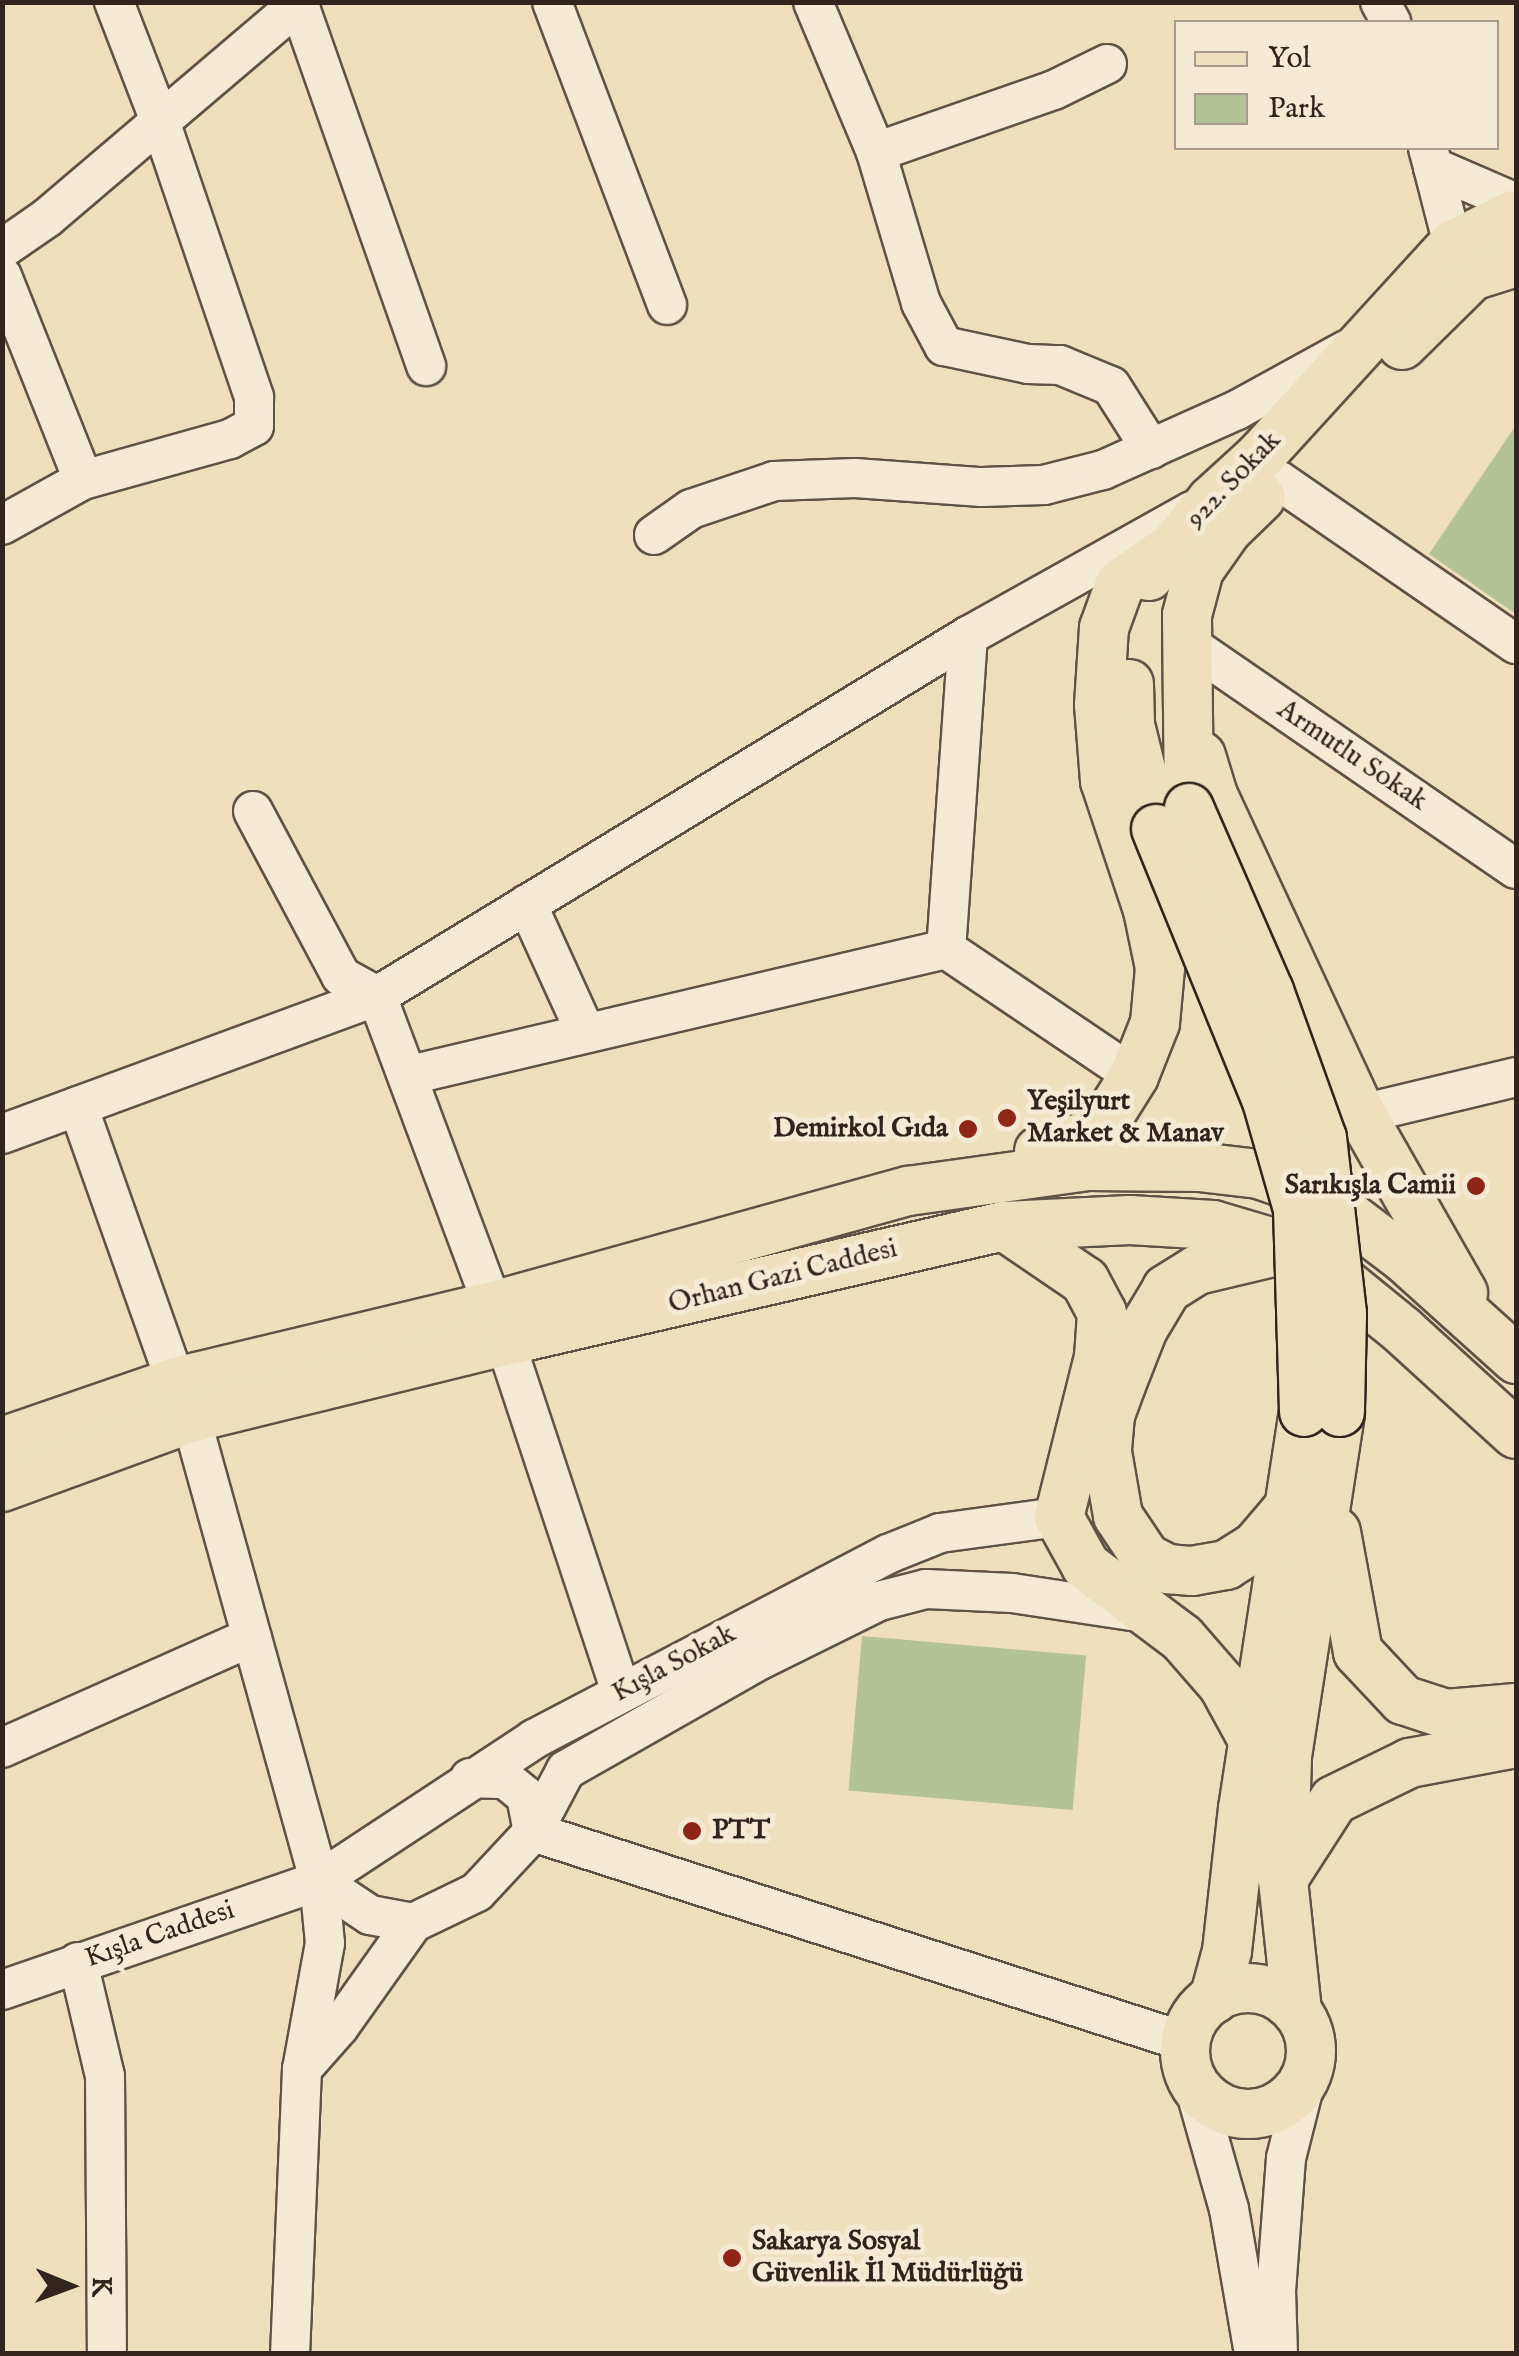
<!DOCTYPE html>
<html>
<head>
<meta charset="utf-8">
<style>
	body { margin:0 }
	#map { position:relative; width:1519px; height:2356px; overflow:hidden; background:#efdfbd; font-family:"IM FELL English",serif }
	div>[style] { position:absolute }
	.green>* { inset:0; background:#b3c395; transform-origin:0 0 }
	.roads { filter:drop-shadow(2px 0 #605345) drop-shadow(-2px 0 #605345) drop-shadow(0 2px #605345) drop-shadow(0 -2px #605345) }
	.minor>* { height:38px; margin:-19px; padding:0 19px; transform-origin:19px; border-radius:19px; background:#f5ead4 }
	.major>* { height:48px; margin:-24px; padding:0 24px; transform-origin:24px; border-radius:24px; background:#efdfbd }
	.major>.ring { margin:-24px; padding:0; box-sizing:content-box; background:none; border:48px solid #efdfbd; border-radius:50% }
	.bridges { filter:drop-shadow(2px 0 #31241d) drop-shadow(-2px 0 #31241d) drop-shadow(0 2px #31241d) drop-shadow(0 -2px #31241d) }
	.major-bridge>* { height:48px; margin:-24px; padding:0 24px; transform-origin:24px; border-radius:24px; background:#efdfbd }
	.dots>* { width:28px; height:28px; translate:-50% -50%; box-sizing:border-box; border:5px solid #f5ead4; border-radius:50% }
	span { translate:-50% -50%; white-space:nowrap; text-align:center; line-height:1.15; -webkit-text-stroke:10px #f5ead4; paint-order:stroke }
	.street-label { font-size:28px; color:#31241d }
	.poi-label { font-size:28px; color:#31241d; font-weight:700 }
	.left { translate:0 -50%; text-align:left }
	.right { translate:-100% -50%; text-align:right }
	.frame { position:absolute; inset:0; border:5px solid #31241d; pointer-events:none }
	.legend { position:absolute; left:1174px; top:20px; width:325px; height:130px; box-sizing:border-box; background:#f5ead4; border:2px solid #a79b8b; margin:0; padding:12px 18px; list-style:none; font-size:30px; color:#31241d }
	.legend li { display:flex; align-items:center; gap:20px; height:50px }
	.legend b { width:50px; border:2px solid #a79b8b }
	.north { position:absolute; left:20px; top:2236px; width:100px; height:100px; -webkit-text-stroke:8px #f5ead4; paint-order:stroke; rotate:91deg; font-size:28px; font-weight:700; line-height:40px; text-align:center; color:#31241d }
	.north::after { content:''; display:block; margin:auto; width:35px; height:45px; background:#31241d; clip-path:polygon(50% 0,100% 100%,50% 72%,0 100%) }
</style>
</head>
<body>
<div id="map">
	<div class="green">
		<i style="clip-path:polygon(1516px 425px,1516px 614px,1429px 554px)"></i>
		<i style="left:862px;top:1636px;width:225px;height:155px;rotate:5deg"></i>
	</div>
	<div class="roads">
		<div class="minor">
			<i style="left:298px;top:2px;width:386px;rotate:70.6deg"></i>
			<i style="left:552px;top:2px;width:324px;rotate:69.2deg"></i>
			<i style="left:813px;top:2px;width:163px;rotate:67.2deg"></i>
			<i style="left:876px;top:152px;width:158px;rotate:73.4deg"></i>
			<i style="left:921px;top:303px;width:49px;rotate:61.9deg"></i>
			<i style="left:944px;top:346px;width:86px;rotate:12.1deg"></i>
			<i style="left:1028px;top:364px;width:32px;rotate:2deg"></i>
			<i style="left:1060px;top:365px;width:55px;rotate:22.4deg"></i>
			<i style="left:1111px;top:386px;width:75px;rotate:57.6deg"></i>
			<i style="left:1380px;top:2px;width:23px;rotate:61deg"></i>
			<i style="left:1428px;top:148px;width:20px;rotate:75deg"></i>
			<i style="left:1433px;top:167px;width:90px;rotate:23.4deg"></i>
			<i style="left:876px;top:152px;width:188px;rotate:-19.2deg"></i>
			<i style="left:1054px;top:90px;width:59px;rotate:-26.1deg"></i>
			<i style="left:1433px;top:167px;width:81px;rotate:75.6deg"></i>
			<i style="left:2px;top:249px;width:56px;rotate:-34.8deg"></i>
			<i style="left:48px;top:217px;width:332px;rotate:-40.4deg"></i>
			<i style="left:2px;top:276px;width:219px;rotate:68.3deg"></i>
			<i style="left:1278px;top:480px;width:289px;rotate:34.6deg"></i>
			<i style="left:2px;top:525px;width:93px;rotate:-29.1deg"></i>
			<i style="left:83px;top:480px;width:153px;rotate:-15.6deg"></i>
			<i style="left:230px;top:439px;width:27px;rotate:-28deg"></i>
			<i style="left:254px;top:426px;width:29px;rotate:-90deg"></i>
			<i style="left:254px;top:397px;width:292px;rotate:-108.8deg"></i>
			<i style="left:160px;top:121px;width:128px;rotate:-111.1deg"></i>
			<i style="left:654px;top:535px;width:45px;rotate:-35.1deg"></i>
			<i style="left:691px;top:509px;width:88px;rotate:-18.6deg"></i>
			<i style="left:774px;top:481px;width:81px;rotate:-2.1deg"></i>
			<i style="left:855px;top:478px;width:127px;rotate:4.1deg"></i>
			<i style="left:982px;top:487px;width:62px;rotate:-1.8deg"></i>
			<i style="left:1044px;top:485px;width:61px;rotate:-14.3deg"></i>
			<i style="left:1103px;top:470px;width:147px;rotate:-24.1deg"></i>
			<i style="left:1237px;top:410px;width:124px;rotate:-28.8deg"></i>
			<i style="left:968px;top:636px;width:314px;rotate:94deg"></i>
			<i style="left:946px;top:949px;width:227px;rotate:34deg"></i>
			<i style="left:1187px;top:643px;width:399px;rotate:34.5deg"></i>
			<i style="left:253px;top:811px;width:187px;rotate:61.9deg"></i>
			<i style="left:341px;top:976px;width:41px;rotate:29.1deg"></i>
			<i style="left:377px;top:996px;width:331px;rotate:69.5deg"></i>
			<i style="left:527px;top:904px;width:140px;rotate:65.5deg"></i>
			<i style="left:410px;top:1075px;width:551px;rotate:-13.23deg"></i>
			<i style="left:78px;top:1106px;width:293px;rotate:70.5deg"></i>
			<i style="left:1361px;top:1114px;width:159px;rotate:-13.4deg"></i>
			<i style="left:2px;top:1134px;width:400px;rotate:-20.2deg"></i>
			<i style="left:377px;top:996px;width:692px;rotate:-31.35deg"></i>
			<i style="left:968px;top:636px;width:257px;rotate:-29.2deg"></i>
			<i style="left:505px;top:1341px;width:370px;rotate:71.7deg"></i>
			<i style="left:191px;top:1418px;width:480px;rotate:74.5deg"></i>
			<i style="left:319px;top:1881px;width:62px;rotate:84.5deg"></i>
			<i style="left:325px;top:1943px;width:128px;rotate:100.3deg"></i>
			<i style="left:302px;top:2069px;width:285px;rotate:92.4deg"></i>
			<i style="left:2px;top:1748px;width:273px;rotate:-24deg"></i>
			<i style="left:470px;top:1778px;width:35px;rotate:2deg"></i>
			<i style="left:505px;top:1779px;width:27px;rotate:39deg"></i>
			<i style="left:526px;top:1796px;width:37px;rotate:79deg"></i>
			<i style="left:533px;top:1832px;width:686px;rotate:17.83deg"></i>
			<i style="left:319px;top:1881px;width:61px;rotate:33.7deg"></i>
			<i style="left:370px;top:1915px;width:44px;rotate:10.5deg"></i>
			<i style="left:78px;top:1962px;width:117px;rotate:76.7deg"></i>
			<i style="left:105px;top:2076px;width:278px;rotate:89.6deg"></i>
			<i style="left:2px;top:1990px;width:335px;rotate:-19deg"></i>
			<i style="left:319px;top:1881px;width:258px;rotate:-33.4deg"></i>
			<i style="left:534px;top:1739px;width:399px;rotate:-27.6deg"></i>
			<i style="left:888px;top:1554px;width:56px;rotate:-22deg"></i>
			<i style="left:940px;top:1533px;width:120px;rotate:-7.7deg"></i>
			<i style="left:302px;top:2069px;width:56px;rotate:-48.6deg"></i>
			<i style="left:339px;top:2027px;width:128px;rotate:-54.6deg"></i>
			<i style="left:413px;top:1923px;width:71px;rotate:-25.8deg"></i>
			<i style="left:477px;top:1892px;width:82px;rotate:-47deg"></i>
			<i style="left:533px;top:1832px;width:70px;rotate:-62deg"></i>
			<i style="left:566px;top:1770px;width:223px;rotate:-29.6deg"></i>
			<i style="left:760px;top:1660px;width:133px;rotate:-26.4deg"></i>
			<i style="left:879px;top:1601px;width:49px;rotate:-14.3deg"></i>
			<i style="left:926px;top:1589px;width:86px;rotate:2.7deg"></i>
			<i style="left:1012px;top:1593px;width:134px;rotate:8.6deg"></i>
			<i style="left:1193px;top:2082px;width:132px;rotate:74.2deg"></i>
			<i style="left:1229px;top:2209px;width:147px;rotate:80.2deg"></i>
			<i style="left:1278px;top:2354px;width:63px;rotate:-91.8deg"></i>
			<i style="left:1276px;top:2291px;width:133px;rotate:-85.7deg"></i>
			<i style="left:1286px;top:2158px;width:90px;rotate:-75.8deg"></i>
		</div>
		<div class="major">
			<i style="left:1402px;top:345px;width:98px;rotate:-44.6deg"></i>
			<i style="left:1472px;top:276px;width:46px;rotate:-17.7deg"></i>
			<i style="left:1149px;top:576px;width:99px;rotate:-50.3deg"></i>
			<i style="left:1212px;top:500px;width:65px;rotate:-42.5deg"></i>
			<i style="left:1260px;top:456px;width:286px;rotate:-47.6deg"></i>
			<i style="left:1453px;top:245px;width:67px;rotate:-26.6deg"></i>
			<i style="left:1129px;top:684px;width:41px;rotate:88.6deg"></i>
			<i style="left:1130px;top:725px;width:107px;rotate:76deg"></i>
			<i style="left:1201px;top:756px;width:39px;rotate:73deg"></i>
			<i style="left:1212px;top:793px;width:354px;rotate:65.1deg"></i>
			<i style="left:1361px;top:1114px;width:206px;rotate:60.3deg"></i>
			<i style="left:1189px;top:808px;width:193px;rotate:-90.6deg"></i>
			<i style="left:1187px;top:615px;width:47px;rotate:-75.1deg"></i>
			<i style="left:1199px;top:570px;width:49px;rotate:-55deg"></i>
			<i style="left:1227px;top:530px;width:47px;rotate:-44.1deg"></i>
			<i style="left:1039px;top:1151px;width:63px;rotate:-17.6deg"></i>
			<i style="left:1099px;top:1132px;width:66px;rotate:-58deg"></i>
			<i style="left:1134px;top:1076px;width:57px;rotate:-68.4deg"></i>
			<i style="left:1155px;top:1023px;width:55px;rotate:-84.8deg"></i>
			<i style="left:1160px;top:968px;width:59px;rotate:-101.7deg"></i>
			<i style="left:1148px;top:910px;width:136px;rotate:-108.4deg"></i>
			<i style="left:1105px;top:781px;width:76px;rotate:-94.5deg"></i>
			<i style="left:1099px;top:705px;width:77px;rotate:-86.3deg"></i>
			<i style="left:1104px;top:628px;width:47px;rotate:-70deg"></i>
			<i style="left:1120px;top:584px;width:60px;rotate:-34.8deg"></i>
			<i style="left:1004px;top:1226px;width:98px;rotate:34.2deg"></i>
			<i style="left:1085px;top:1281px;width:36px;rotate:62deg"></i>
			<i style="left:1102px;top:1313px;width:44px;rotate:93.9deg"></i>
			<i style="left:1099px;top:1357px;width:165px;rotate:104deg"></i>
			<i style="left:1059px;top:1517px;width:56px;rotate:61.1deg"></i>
			<i style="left:1086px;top:1566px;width:120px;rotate:36.9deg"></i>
			<i style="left:1182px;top:1638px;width:62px;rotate:48.9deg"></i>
			<i style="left:1223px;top:1685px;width:63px;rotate:61.4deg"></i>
			<i style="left:1286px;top:1249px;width:91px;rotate:166.7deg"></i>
			<i style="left:1197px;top:1270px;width:36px;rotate:148deg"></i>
			<i style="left:1167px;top:1289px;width:47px;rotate:121deg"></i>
			<i style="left:1143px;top:1329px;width:60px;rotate:111.4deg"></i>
			<i style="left:1121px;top:1385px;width:32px;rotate:110deg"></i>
			<i style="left:1110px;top:1415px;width:37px;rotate:95deg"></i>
			<i style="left:1107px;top:1452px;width:65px;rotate:80.2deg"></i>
			<i style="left:1118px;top:1516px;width:50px;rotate:56.3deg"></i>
			<i style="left:1146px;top:1558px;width:25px;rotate:27deg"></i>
			<i style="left:1168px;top:1569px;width:24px;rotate:5deg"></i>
			<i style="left:1192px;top:1571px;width:35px;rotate:-10deg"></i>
			<i style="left:1226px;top:1565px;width:36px;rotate:-32deg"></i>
			<i style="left:1256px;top:1546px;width:54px;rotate:-49.5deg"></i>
			<i style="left:2px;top:1442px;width:184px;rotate:-19deg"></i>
			<i style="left:176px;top:1382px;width:326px;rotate:-13.5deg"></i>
			<i style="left:493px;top:1306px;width:431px;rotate:-15.5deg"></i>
			<i style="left:908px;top:1191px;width:182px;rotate:-7.9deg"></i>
			<i style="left:1088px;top:1166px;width:111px;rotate:0.5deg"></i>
			<i style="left:1199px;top:1167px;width:60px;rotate:6.7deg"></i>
			<i style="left:1259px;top:1174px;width:42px;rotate:19.3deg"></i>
			<i style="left:1299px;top:1188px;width:59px;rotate:29.6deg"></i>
			<i style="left:1350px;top:1217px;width:68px;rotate:37.2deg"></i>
			<i style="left:1404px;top:1258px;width:151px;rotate:42deg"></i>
			<i style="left:2px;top:1487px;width:201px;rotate:-20.1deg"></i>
			<i style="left:191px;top:1418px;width:323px;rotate:-13.8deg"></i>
			<i style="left:505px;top:1341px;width:512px;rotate:-12.98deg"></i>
			<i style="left:1004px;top:1226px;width:126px;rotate:-2.7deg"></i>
			<i style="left:1130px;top:1220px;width:83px;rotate:3.4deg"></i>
			<i style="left:1213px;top:1225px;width:80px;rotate:16.6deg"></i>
			<i style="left:1290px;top:1248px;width:57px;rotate:32deg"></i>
			<i style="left:1338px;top:1278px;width:82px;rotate:39.1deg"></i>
			<i style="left:1402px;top:1330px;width:154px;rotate:42.4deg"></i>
			<i style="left:1336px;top:1532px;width:122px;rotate:79.6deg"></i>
			<i style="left:1358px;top:1652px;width:66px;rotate:46.8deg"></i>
			<i style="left:1403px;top:1700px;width:45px;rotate:18deg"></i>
			<i style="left:1446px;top:1714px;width:70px;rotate:-4.9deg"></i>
			<i style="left:1285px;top:1876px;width:90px;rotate:-57.2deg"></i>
			<i style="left:1334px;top:1800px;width:85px;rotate:-26deg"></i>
			<i style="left:1410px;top:1763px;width:108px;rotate:-10.7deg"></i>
			<i class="ring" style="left:1185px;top:1988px;width:78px;height:78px"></i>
			<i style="left:1214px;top:1999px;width:50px;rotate:-74.8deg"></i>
			<i style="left:1227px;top:1951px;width:143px;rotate:-83.6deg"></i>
			<i style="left:1243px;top:1809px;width:402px;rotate:-81.3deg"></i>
			<i style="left:1297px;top:2011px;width:133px;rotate:-96.1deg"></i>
			<i style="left:1283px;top:1879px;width:123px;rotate:-88.1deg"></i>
			<i style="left:1287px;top:1756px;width:348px;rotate:-81.2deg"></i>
		</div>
	</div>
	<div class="bridges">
		<div class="major-bridge">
			<i style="left:1189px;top:808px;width:200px;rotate:66.4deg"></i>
			<i style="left:1269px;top:991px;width:156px;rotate:70.2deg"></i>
			<i style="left:1322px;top:1138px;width:177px;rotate:83.5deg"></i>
			<i style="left:1342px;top:1314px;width:98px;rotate:91.2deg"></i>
			<i style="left:1156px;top:829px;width:294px;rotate:67.8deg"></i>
			<i style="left:1267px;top:1101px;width:112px;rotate:74deg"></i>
			<i style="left:1298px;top:1209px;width:203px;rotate:88.3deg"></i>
		</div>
	</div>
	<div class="dots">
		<i style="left:1007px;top:1118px;background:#8f2418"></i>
		<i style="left:968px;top:1129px;background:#8f2418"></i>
		<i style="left:1476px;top:1186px;background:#8f2418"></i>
		<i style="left:692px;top:1831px;background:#8f2418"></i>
		<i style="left:732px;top:2258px;background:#8f2418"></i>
	</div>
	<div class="street-label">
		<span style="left:1234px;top:480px;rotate:-46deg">922. Sokak</span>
		<span style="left:1352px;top:756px;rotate:34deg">Armutlu Sokak</span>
		<span style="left:783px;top:1277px;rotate:-14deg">Orhan Gazi Caddesi</span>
		<span style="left:674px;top:1664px;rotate:-28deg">Kışla Sokak</span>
		<span style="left:160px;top:1935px;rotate:-19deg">Kışla Caddesi</span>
	</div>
	<div class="poi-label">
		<span class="left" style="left:1027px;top:1118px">Yeşilyurt<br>Market &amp; Manav</span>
		<span class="right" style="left:948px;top:1129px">Demirkol Gıda</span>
		<span class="right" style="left:1456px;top:1186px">Sarıkışla Camii</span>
		<span class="left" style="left:712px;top:1831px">PTT</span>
		<span class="left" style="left:752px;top:2258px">Sakarya Sosyal<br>Güvenlik İl Müdürlüğü</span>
	</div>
	<div class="frame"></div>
	<ul class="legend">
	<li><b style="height:12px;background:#efdfbd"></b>Yol</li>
	<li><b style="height:28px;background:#b3c395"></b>Park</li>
	</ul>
	<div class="north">K</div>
</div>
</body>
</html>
